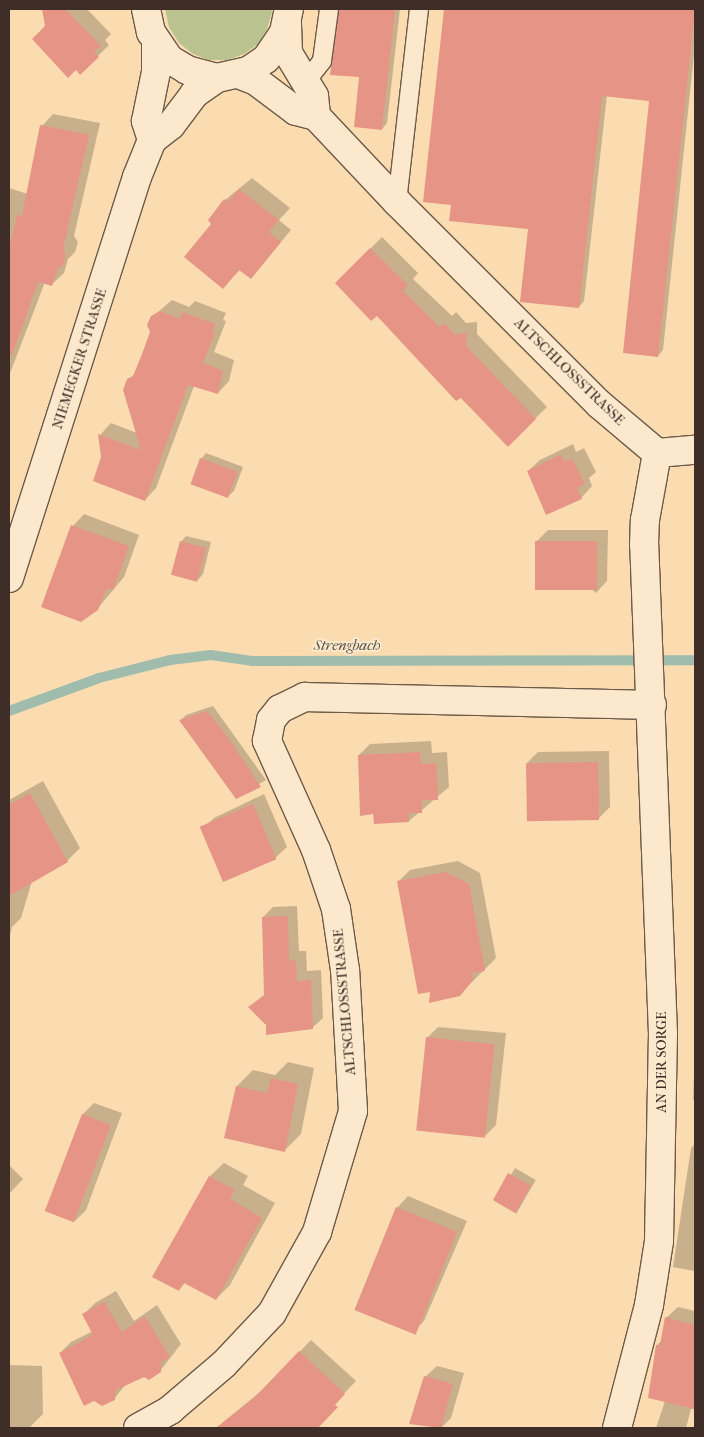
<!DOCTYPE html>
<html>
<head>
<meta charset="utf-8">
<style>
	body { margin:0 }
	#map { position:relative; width:704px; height:1437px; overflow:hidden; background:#fbdcb1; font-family:"IM FELL French Canon",serif }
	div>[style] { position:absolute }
	.green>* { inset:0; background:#bac28f }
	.shadow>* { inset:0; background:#0003; transform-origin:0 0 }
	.stream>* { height:10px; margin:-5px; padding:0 5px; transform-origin:5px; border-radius:5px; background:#9fbcac }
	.building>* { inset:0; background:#e69486; transform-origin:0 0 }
	.roads { filter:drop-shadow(1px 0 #6d5a4a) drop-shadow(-1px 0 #6d5a4a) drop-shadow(0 1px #6d5a4a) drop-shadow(0 -1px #6d5a4a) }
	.lane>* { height:18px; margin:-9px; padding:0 9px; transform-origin:9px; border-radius:9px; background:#fce8cc }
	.street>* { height:28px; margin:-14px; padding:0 14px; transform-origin:14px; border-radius:14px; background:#fce8cc }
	span { translate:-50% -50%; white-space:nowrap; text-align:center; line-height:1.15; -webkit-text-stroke:4px #fce8cc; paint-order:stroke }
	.street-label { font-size:14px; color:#3e2e27 }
	.water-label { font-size:15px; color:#565248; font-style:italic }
	.frame { position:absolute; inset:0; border:10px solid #3e2e27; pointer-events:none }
</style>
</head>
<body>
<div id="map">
	<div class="green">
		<i style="clip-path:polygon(165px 9px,271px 9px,272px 12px,267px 29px,258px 44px,244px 54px,227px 60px,209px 60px,193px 54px,179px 43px,169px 27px)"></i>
	</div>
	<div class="shadow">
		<i style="clip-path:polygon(44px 9px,87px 9px,111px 34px,105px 40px,109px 45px,98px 56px,76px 69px,47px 26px)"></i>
		<i style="clip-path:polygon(341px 9px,400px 9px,387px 123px,382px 129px,360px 76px,331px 73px)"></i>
		<i style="clip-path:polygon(446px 9px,695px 9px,695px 45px,663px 350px,658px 356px,650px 100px,607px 95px,584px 301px,579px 307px,529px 228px,452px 204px,425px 201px)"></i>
		<i style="clip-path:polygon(53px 114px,100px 123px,74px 236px,78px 242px,75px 252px,68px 259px,64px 273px,52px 284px,45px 282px,9px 376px,9px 188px,28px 194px,42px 126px)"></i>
		<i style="clip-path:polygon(252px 178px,290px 208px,279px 220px,291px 230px,251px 278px,240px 270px,223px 287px,213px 223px,225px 200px)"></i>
		<i style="clip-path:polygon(382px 237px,418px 273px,413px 279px,452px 316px,456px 312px,466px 323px,477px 322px,477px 334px,547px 407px,508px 445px,377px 314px,336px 283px)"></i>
		<i style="clip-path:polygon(172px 300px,189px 307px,195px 301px,226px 313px,223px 320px,226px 321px,214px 352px,234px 360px,229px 381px,218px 393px,194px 386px,156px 488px,145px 500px,103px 457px,100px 435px,111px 423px,137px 433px,128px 380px,136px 373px,151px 332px,152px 317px)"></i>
		<i style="clip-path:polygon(573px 444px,576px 452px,584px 448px,596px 472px,589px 478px,592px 486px,581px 498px,528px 471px,540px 460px)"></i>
		<i style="clip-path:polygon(206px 453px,243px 467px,234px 491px,228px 496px,201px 459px)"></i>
		<i style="clip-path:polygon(84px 514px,139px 535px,124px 577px,97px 609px,42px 607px,73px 526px)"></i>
		<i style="clip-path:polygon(548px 530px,608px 530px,607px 581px,596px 593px,536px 542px)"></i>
		<i style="clip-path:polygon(186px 536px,211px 542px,203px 574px,198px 580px,181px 542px)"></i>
		<i style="left:695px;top:557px;width:43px;height:1px;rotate:90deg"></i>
		<i style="clip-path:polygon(213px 706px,266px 780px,237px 797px,181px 720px,186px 715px)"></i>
		<i style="clip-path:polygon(431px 741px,432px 753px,447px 752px,449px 787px,409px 821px,374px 813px,359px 755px,370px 744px)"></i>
		<i style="clip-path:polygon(609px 751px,610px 807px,598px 819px,527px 763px,538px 752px)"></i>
		<i style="clip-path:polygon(43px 781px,80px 848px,67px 861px,32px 881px,21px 918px,12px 927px,9px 940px,9px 800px)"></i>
		<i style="clip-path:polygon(264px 794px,287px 847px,275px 858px,202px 829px,214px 818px)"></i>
		<i style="clip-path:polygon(458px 861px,480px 873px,496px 958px,459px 995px,398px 882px,410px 870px)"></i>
		<i style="clip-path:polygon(297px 906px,299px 951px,306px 951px,307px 971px,321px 970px,323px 1018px,312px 1028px,267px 1024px,249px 1007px,266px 993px,263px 917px,273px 907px)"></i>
		<i style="clip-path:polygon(438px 1027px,506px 1033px,496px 1125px,484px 1137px,427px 1038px)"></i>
		<i style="clip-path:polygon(695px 1044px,695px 1100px,693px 1100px)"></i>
		<i style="clip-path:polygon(288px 1062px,314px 1068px,301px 1134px,285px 1150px,237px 1086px,253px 1070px,275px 1075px)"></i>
		<i style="clip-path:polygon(94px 1103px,122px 1113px,86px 1210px,74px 1222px,83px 1114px)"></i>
		<i style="clip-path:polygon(695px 1144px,695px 1271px,673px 1267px,691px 1148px)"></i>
		<i style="clip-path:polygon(224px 1163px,248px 1176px,243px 1185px,275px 1203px,230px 1285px,216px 1299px,186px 1282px,178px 1290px,210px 1176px)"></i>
		<i style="clip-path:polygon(9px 1165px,23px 1179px,9px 1194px)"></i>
		<i style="left:515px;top:1168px;width:24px;height:39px;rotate:30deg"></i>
		<i style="clip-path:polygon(408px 1196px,467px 1221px,424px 1321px,413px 1332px,397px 1208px)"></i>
		<i style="clip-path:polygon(116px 1291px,134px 1321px,157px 1305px,181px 1344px,160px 1371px,126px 1384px,114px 1399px,60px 1353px,71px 1342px,93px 1331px,84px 1314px,95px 1303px)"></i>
		<i style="clip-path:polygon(678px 1307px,695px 1311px,695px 1409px,691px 1409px,686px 1428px,656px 1428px,665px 1401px,657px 1345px,662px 1340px,666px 1318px)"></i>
		<i style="clip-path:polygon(311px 1340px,356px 1381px,311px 1428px,216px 1428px,266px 1387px)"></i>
		<i style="clip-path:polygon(9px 1365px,42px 1366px,43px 1414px,30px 1427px,9px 1428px)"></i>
		<i style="clip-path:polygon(437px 1366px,464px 1373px,451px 1418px,441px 1428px,411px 1423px,425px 1377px)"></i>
	</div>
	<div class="stream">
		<i style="left:9px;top:711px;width:96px;rotate:-20.1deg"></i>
		<i style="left:99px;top:678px;width:73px;rotate:-14.2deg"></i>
		<i style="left:170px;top:660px;width:41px;rotate:-7deg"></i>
		<i style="left:211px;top:655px;width:41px;rotate:8.3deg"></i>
		<i style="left:252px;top:661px;width:443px;rotate:-0.1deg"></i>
	</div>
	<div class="building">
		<i style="clip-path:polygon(42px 9px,65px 9px,101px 46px,94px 52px,99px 57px,80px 75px,76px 70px,68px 78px,32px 39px,45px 26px)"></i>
		<i style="clip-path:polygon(339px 9px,395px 9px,382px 130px,354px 127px,359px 77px,330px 75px)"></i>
		<i style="clip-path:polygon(444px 9px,695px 9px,658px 357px,623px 353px,649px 101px,602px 96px,579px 308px,520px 302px,528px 229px,449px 221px,451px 205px,423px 202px)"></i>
		<i style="clip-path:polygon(40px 125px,89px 135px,63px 249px,66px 254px,63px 266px,58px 268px,52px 286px,38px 282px,12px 355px,9px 354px,9px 248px,17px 215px,22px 216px)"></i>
		<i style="clip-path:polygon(239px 189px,279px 220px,269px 232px,281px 242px,251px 279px,239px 270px,223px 289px,184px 257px,211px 224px,208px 220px,224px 199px,228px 202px)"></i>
		<i style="clip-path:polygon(370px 248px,408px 285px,403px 291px,440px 327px,444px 323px,454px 334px,467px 333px,466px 346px,536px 419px,508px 447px,461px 398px,456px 401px,377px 316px,371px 321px,335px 283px)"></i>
		<i style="clip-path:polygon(160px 311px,180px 319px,182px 312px,215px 324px,212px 331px,215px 333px,203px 363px,223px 371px,218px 394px,188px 385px,145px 501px,93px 481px,101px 457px,98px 434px,141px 450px,123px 390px,127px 379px,133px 376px,142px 354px,150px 332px,147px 325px,151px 316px)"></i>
		<i style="clip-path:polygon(561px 454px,565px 462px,572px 458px,585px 484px,577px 488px,582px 499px,546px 515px,527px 471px)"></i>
		<i style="left:200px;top:458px;width:40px;height:28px;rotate:20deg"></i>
		<i style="clip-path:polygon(71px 525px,129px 546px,113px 590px,107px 588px,98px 610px,81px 622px,41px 607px)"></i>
		<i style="left:180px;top:541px;width:27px;height:35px;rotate:15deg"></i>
		<i style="left:535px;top:541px;width:62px;height:49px"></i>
		<i style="clip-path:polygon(207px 711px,229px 739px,261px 787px,236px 799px,179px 720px)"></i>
		<i style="clip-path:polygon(420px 752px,421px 764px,436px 763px,438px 800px,422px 800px,422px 813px,409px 813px,409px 822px,374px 824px,373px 814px,360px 816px,358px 755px)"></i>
		<i style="left:598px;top:762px;width:58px;height:72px;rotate:89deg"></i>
		<i style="clip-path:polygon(30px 793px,68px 862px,9px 896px,9px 805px)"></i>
		<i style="left:253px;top:804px;width:60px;height:58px;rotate:67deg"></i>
		<i style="clip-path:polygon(446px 872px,469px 884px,485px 971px,472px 973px,473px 980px,460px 996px,429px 1003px,430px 992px,418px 994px,397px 881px)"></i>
		<i style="clip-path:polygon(288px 916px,289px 961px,296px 960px,297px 981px,311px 980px,313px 1029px,266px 1035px,266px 1025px,248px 1007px,264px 996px,262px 917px)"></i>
		<i style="left:426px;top:1037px;width:69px;height:94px;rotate:6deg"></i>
		<i style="clip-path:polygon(271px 1078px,298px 1084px,285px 1152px,224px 1138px,236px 1086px,267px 1093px)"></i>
		<i style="left:82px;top:1114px;width:31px;height:104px;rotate:21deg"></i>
		<i style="left:508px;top:1173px;width:26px;height:31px;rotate:29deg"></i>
		<i style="clip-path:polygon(209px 1176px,235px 1190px,230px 1199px,262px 1218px,216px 1300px,184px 1283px,179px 1291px,152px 1277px)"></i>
		<i style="left:396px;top:1207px;width:66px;height:111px;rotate:22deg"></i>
		<i style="clip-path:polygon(104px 1302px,122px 1332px,145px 1316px,170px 1357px,161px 1362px,161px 1372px,149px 1380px,144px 1377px,116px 1390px,115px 1400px,102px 1406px,94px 1401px,84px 1406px,59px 1353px,93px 1335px,82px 1314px)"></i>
		<i style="clip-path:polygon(665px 1317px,695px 1325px,695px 1409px,648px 1398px,656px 1345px,660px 1345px)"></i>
		<i style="clip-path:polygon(299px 1351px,345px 1394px,335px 1405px,338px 1407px,318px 1428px,216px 1428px,255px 1397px)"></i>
		<i style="clip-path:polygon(424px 1376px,453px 1384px,441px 1428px,409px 1424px)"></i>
	</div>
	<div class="roads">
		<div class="lane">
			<i style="left:304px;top:84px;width:29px;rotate:-52deg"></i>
			<i style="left:322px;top:61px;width:52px;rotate:-82.3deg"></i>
			<i style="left:397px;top:202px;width:194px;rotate:-83.5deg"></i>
		</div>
		<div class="street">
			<i style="left:146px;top:9px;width:24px;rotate:78deg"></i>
			<i style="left:151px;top:32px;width:32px;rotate:56deg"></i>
			<i style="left:169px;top:59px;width:21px;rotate:31deg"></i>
			<i style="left:187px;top:70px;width:31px;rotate:15deg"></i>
			<i style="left:217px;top:78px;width:32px;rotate:-13deg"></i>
			<i style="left:248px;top:71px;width:22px;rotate:-34deg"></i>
			<i style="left:266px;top:59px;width:32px;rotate:-56deg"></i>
			<i style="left:284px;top:32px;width:24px;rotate:-78deg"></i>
			<i style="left:287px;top:24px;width:29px;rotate:88deg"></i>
			<i style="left:288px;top:53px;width:50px;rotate:58.8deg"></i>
			<i style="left:314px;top:96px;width:20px;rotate:84deg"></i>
			<i style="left:238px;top:74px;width:19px;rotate:21deg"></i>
			<i style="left:256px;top:81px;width:50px;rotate:36.9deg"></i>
			<i style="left:296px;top:111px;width:21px;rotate:14deg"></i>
			<i style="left:316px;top:116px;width:118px;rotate:46.7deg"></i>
			<i style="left:397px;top:202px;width:286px;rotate:45deg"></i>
			<i style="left:599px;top:404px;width:76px;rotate:40.2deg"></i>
			<i style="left:152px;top:140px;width:20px;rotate:-108deg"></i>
			<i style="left:146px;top:121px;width:50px;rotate:-78.5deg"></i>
			<i style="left:156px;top:72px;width:30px;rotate:-90deg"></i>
			<i style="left:657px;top:453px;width:38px;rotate:-5deg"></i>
			<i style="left:9px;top:578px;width:421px;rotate:-72.3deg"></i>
			<i style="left:137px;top:177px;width:40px;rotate:-68deg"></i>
			<i style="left:152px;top:140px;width:24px;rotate:-38deg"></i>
			<i style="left:171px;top:125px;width:39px;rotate:-53deg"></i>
			<i style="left:194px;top:94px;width:28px;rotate:-35deg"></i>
			<i style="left:138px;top:1428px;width:37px;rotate:-29deg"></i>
			<i style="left:170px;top:1410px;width:71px;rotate:-40.4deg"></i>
			<i style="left:224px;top:1364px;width:70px;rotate:-46.7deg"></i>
			<i style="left:272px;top:1313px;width:93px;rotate:-60.9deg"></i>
			<i style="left:317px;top:1232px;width:126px;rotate:-73.4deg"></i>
			<i style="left:353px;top:1111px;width:141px;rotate:-93.2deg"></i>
			<i style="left:345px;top:970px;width:62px;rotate:-98.4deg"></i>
			<i style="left:336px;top:909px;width:62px;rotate:-108.7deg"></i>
			<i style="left:316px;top:850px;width:120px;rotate:-114.2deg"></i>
			<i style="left:267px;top:741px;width:21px;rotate:-79deg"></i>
			<i style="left:271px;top:720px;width:14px;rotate:-51deg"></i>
			<i style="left:280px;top:709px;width:28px;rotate:-26deg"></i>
			<i style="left:305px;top:697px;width:347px;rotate:1.3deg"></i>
			<i style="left:617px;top:1428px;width:127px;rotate:-75.4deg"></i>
			<i style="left:649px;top:1305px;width:65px;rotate:-81.1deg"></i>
			<i style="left:659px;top:1241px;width:207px;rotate:-88.9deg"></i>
			<i style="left:663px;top:1034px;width:489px;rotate:-92.2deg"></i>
			<i style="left:644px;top:545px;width:25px;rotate:-88deg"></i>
			<i style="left:645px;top:520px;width:68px;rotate:-79.8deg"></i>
		</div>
	</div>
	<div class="street-label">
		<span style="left:80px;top:359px;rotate:-72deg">NIEMEGKER STRASSE</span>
		<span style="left:569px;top:372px;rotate:44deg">ALTSCHLOSSSTRASSE</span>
		<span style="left:345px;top:1002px;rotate:-95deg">ALTSCHLOSSSTRASSE</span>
		<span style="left:662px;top:1062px;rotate:-90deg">AN DER SORGE</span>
	</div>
	<div class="water-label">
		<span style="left:347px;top:646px">Strengbach</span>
	</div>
	<div class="frame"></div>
</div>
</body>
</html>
